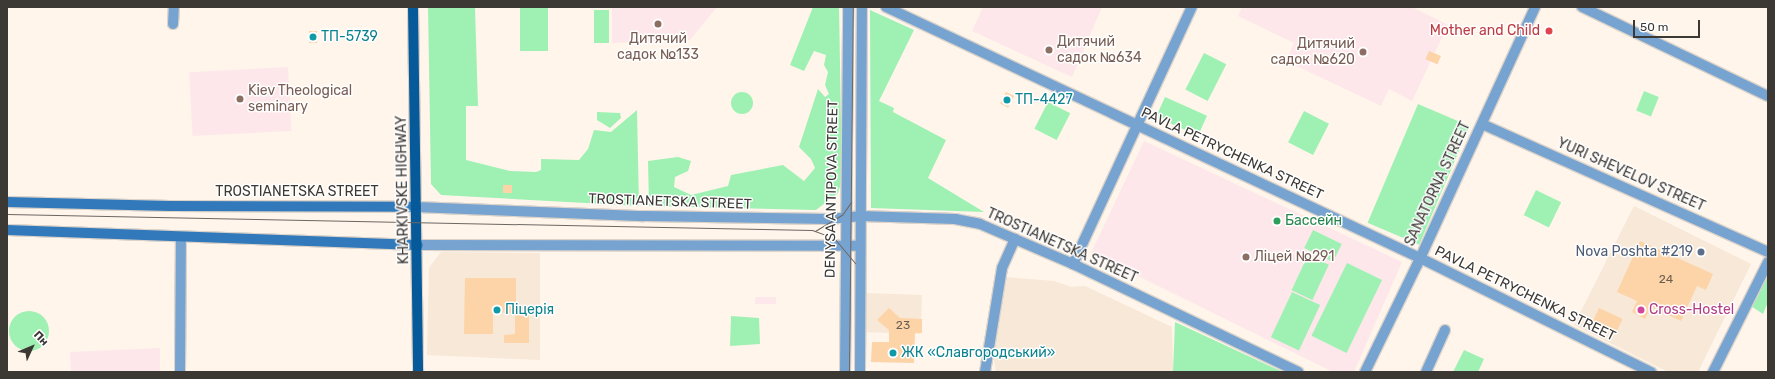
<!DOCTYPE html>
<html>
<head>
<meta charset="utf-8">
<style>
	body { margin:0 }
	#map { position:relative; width:1775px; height:379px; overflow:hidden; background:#fff5eb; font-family:Rubik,sans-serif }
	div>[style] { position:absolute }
	.built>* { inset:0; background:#f7e8d8; transform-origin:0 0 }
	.education>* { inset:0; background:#fde7ea; transform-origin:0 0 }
	.green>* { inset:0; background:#9ef1b3; transform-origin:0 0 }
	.round { border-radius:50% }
	.building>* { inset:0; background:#fcd4a7; transform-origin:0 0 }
	.roads { filter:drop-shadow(1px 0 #dcd3ca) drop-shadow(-1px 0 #dcd3ca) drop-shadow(0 1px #dcd3ca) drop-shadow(0 -1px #dcd3ca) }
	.minor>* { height:10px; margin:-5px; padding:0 5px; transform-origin:5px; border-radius:5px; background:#77a3d1 }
	.tertiary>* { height:10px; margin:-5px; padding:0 5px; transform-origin:5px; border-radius:5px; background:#77a3d1 }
	.secondary>* { height:10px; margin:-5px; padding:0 5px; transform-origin:5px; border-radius:5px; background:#3179ba }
	.primary>* { height:10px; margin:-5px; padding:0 5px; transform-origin:5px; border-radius:5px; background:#075a99 }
	.tram>* { height:1px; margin:-0.5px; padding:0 0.5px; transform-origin:0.5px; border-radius:0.5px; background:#6d6762 }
	.dots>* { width:11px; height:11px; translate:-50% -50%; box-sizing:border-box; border:2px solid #fff; border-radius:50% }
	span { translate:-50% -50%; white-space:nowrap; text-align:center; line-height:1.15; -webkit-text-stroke:3px #fff; paint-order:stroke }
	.number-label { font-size:12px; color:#6c5f51 }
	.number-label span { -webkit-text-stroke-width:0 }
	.health-label { font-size:14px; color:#be3a42 }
	.right { translate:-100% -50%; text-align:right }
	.culture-label { font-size:14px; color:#0d838f }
	.left { translate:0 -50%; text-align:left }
	.education-label { font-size:14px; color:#785e54 }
	.street-label { font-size:14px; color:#3c3834 }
	.leisure-label { font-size:14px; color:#27864d }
	.service-label { font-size:14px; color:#4e5e75 }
	.hotel-label { font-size:14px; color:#b23c85 }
	.frame { position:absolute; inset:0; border:8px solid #3c3834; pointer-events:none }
	.north { position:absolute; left:12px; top:327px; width:40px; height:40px; -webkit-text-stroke:3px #fff; paint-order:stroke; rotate:46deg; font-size:11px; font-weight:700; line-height:16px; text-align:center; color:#3c3834 }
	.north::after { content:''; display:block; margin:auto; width:14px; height:18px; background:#3c3834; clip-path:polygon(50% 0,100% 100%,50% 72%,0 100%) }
	.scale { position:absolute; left:1633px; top:20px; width:67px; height:18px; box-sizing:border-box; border:2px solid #3c3834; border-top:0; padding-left:5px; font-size:12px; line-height:14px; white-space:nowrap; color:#3c3834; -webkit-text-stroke:3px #fff; paint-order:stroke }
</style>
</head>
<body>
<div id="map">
	<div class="built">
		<i style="clip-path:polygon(1634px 206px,1751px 264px,1698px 372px,1668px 372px,1574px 325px)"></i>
		<i style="clip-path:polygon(441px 252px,540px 253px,540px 360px,427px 355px,429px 268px)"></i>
		<i style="clip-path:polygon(1004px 277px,1054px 281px,1071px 287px,1085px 286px,1172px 327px,1173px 372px,996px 372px,994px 360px,997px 311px)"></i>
		<i style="left:864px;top:293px;width:58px;height:39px;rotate:2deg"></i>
	</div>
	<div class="education">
		<i style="clip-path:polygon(612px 7px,717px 7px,690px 40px,612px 43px)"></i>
		<i style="clip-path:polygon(983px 7px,1102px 7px,1072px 77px,972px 31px)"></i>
		<i style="clip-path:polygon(1242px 7px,1412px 7px,1448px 25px,1412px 101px,1389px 89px,1381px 106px,1286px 61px,1294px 43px,1238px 16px)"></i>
		<i style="left:288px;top:67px;width:64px;height:99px;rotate:87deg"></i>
		<i style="clip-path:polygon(1144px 141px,1402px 262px,1354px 372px,1333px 372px,1091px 253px)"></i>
		<i style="left:755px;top:297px;width:21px;height:7px"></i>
		<i style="clip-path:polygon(160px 348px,160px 372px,71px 372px,70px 352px)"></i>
	</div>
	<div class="green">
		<i style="clip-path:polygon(428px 7px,475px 7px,478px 106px,466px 106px,466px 160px,510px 171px,536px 172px,541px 170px,541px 159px,579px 160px,588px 149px,594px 130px,611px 132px,637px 110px,639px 206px,441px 195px,431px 184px)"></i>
		<i style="left:520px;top:7px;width:28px;height:44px"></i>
		<i style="clip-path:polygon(813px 7px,839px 7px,842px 180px,838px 193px,816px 210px,649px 206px,648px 161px,678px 157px,691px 161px,688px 171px,675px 177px,674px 187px,691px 195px,728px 186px,731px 175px,783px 165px,804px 181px,815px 168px,811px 159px,799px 147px,818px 89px,825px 97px,829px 94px,825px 85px,828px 72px,824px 65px,826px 55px,814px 51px,804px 71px,790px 65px)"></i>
		<i style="left:594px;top:10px;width:15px;height:33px"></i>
		<i style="clip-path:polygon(870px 10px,914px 30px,879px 101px,894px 108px,893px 112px,946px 140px,928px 178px,984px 212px,871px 208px)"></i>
		<i style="left:1204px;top:53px;width:25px;height:41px;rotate:27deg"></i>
		<i style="left:1644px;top:91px;width:16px;height:21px;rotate:22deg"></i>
		<i class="round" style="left:731px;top:92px;width:22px;height:22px"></i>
		<i style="left:1165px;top:97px;width:46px;height:22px;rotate:24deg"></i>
		<i style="left:1048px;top:102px;width:25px;height:30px;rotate:27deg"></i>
		<i style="left:1418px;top:104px;width:56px;height:129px;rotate:23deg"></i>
		<i style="left:1304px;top:111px;width:28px;height:35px;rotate:27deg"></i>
		<i style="clip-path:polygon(597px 112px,620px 113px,621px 118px,610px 128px,597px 120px)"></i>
		<i style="left:1536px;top:190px;width:28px;height:28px;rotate:26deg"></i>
		<i style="left:1313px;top:230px;width:32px;height:20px;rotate:26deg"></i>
		<i style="left:1308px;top:255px;width:23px;height:39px;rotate:25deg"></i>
		<i style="clip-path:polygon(1768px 262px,1768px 302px,1763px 314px,1748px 304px)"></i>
		<i style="left:1347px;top:263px;width:39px;height:81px;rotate:26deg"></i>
		<i style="left:1292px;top:292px;width:31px;height:50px;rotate:25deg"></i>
		<i class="round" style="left:9px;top:311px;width:40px;height:40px"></i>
		<i style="clip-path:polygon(731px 316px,759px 318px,760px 344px,730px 346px)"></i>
		<i style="clip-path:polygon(1175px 322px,1283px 372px,1173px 372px)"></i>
		<i style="clip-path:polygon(1464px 350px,1484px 359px,1478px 372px,1453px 372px)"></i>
	</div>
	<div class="building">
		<i style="left:309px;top:31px;width:8px;height:12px"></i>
		<i style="left:1429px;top:51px;width:13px;height:9px;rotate:23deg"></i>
		<i style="left:1006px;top:92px;width:9px;height:13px;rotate:27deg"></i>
		<i style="left:503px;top:185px;width:9px;height:8px"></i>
		<i style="clip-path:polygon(1640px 241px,1713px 274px,1706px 290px,1697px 286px,1681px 321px,1651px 307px,1645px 319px,1632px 312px,1637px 301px,1617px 292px)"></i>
		<i style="clip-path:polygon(465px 278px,516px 278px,516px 307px,529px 307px,529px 343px,504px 343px,504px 335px,515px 334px,515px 313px,493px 312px,493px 334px,464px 334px)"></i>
		<i style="clip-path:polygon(889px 308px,900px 318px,922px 319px,922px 333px,915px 333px,914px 363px,871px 362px,872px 342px,889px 342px,889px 330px,877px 320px)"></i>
		<i style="left:1599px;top:308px;width:26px;height:14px;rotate:25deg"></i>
	</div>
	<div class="roads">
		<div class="minor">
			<i style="left:886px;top:7px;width:590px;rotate:25.18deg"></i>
			<i style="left:1420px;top:258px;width:258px;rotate:26.3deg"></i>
			<i style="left:1582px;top:7px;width:206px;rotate:25.6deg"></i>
			<i style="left:173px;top:24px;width:17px;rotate:-87deg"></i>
			<i style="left:1482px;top:124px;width:313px;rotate:24.1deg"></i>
			<i style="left:860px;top:216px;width:95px;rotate:1.8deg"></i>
			<i style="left:955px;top:219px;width:25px;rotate:11deg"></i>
			<i style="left:980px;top:224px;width:101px;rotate:23.3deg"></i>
			<i style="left:1073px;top:264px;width:250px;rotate:25.6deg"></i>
			<i style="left:1073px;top:264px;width:283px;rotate:-65.2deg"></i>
			<i style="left:180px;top:372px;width:135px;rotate:-89.6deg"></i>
			<i style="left:985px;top:372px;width:105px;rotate:-80.7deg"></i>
			<i style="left:1002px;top:268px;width:32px;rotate:-66deg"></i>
			<i style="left:1365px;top:372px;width:119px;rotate:-64.1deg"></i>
			<i style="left:1417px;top:265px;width:284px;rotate:-65.4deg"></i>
			<i style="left:1426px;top:372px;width:46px;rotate:-65.7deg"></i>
			<i style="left:1713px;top:372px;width:123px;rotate:-63.4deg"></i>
		</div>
		<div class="tertiary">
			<i style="left:416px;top:207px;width:228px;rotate:2.3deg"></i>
			<i style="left:644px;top:216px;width:184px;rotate:0.9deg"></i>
			<i style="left:828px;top:219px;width:32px;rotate:-5deg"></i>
			<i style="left:418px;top:245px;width:442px;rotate:0.1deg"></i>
			<i style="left:845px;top:372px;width:365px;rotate:-89.5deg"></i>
			<i style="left:860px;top:372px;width:365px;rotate:-89.7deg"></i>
		</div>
		<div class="secondary">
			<i style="left:7px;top:202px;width:163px;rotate:1.4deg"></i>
			<i style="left:170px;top:206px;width:246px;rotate:0.2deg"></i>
			<i style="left:7px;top:230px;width:411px;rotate:2.1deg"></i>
		</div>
		<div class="primary">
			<i style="left:413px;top:7px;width:365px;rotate:89.2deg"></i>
		</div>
	</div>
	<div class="tram">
		<i style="left:7px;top:214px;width:805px;rotate:1.14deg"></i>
		<i style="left:812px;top:230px;width:23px;rotate:20deg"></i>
		<i style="left:834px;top:238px;width:33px;rotate:50deg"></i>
		<i style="left:815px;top:231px;width:31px;rotate:-31deg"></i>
		<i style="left:842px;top:215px;width:16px;rotate:-55deg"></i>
		<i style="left:849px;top:372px;width:365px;rotate:-89.4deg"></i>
	</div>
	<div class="dots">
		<i style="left:658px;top:24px;background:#8d6e63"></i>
		<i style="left:1549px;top:31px;background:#e0444e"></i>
		<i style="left:313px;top:37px;background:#0f9aa8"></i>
		<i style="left:1049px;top:50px;background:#8d6e63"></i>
		<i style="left:1363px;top:52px;background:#8d6e63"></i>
		<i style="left:240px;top:99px;background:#8d6e63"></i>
		<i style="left:1007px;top:100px;background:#0f9aa8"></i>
		<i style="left:1277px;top:221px;background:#2e9e5b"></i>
		<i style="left:1701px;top:252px;background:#5c6f8a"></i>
		<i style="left:1246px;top:257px;background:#8d6e63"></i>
		<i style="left:497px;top:310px;background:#0f9aa8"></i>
		<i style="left:1641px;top:310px;background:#d1479c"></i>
		<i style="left:893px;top:353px;background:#0f9aa8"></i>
	</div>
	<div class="number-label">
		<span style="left:1666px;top:280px">24</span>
		<span style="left:903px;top:326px">23</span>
	</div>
	<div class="health-label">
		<span class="right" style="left:1540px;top:31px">Mother and Child</span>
	</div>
	<div class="culture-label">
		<span class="left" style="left:321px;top:37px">ТП-5739</span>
		<span class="left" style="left:1015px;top:100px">ТП-4427</span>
		<span class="left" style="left:505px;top:310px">Піцерія</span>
		<span class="left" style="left:901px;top:353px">ЖК «Славгородський»</span>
	</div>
	<div class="education-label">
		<span style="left:658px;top:47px">Дитячий<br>садок №133</span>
		<span class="left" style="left:1057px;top:50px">Дитячий<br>садок №634</span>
		<span class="right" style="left:1355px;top:52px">Дитячий<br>садок №620</span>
		<span class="left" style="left:248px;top:99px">Kiev Theological<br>seminary</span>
		<span class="left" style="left:1254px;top:257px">Ліцей №291</span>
	</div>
	<div class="street-label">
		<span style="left:1232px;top:154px;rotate:25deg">PAVLA PETRYCHENKA STREET</span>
		<span style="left:1631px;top:175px;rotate:24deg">YURI SHEVELOV STREET</span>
		<span style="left:1438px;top:184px;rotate:-65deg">SANATORNA STREET</span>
		<span style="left:832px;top:189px;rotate:-89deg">DENYSA ANTIPOVA STREET</span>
		<span style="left:403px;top:190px;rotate:-91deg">KHARKIVSKE HIGHWAY</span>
		<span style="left:297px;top:192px">TROSTIANETSKA STREET</span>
		<span style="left:670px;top:202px;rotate:2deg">TROSTIANETSKA STREET</span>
		<span style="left:1062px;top:246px;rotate:24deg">TROSTIANETSKA STREET</span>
		<span style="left:1525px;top:294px;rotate:26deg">PAVLA PETRYCHENKA STREET</span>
	</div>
	<div class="leisure-label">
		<span class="left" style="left:1285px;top:221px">Бассейн</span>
	</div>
	<div class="service-label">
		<span class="right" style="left:1693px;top:252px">Nova Poshta #219</span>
	</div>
	<div class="hotel-label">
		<span class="left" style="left:1649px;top:310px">Cross-Hostel</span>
	</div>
	<div class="frame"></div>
	<div class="north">Пн</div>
	<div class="scale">50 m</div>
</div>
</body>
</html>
